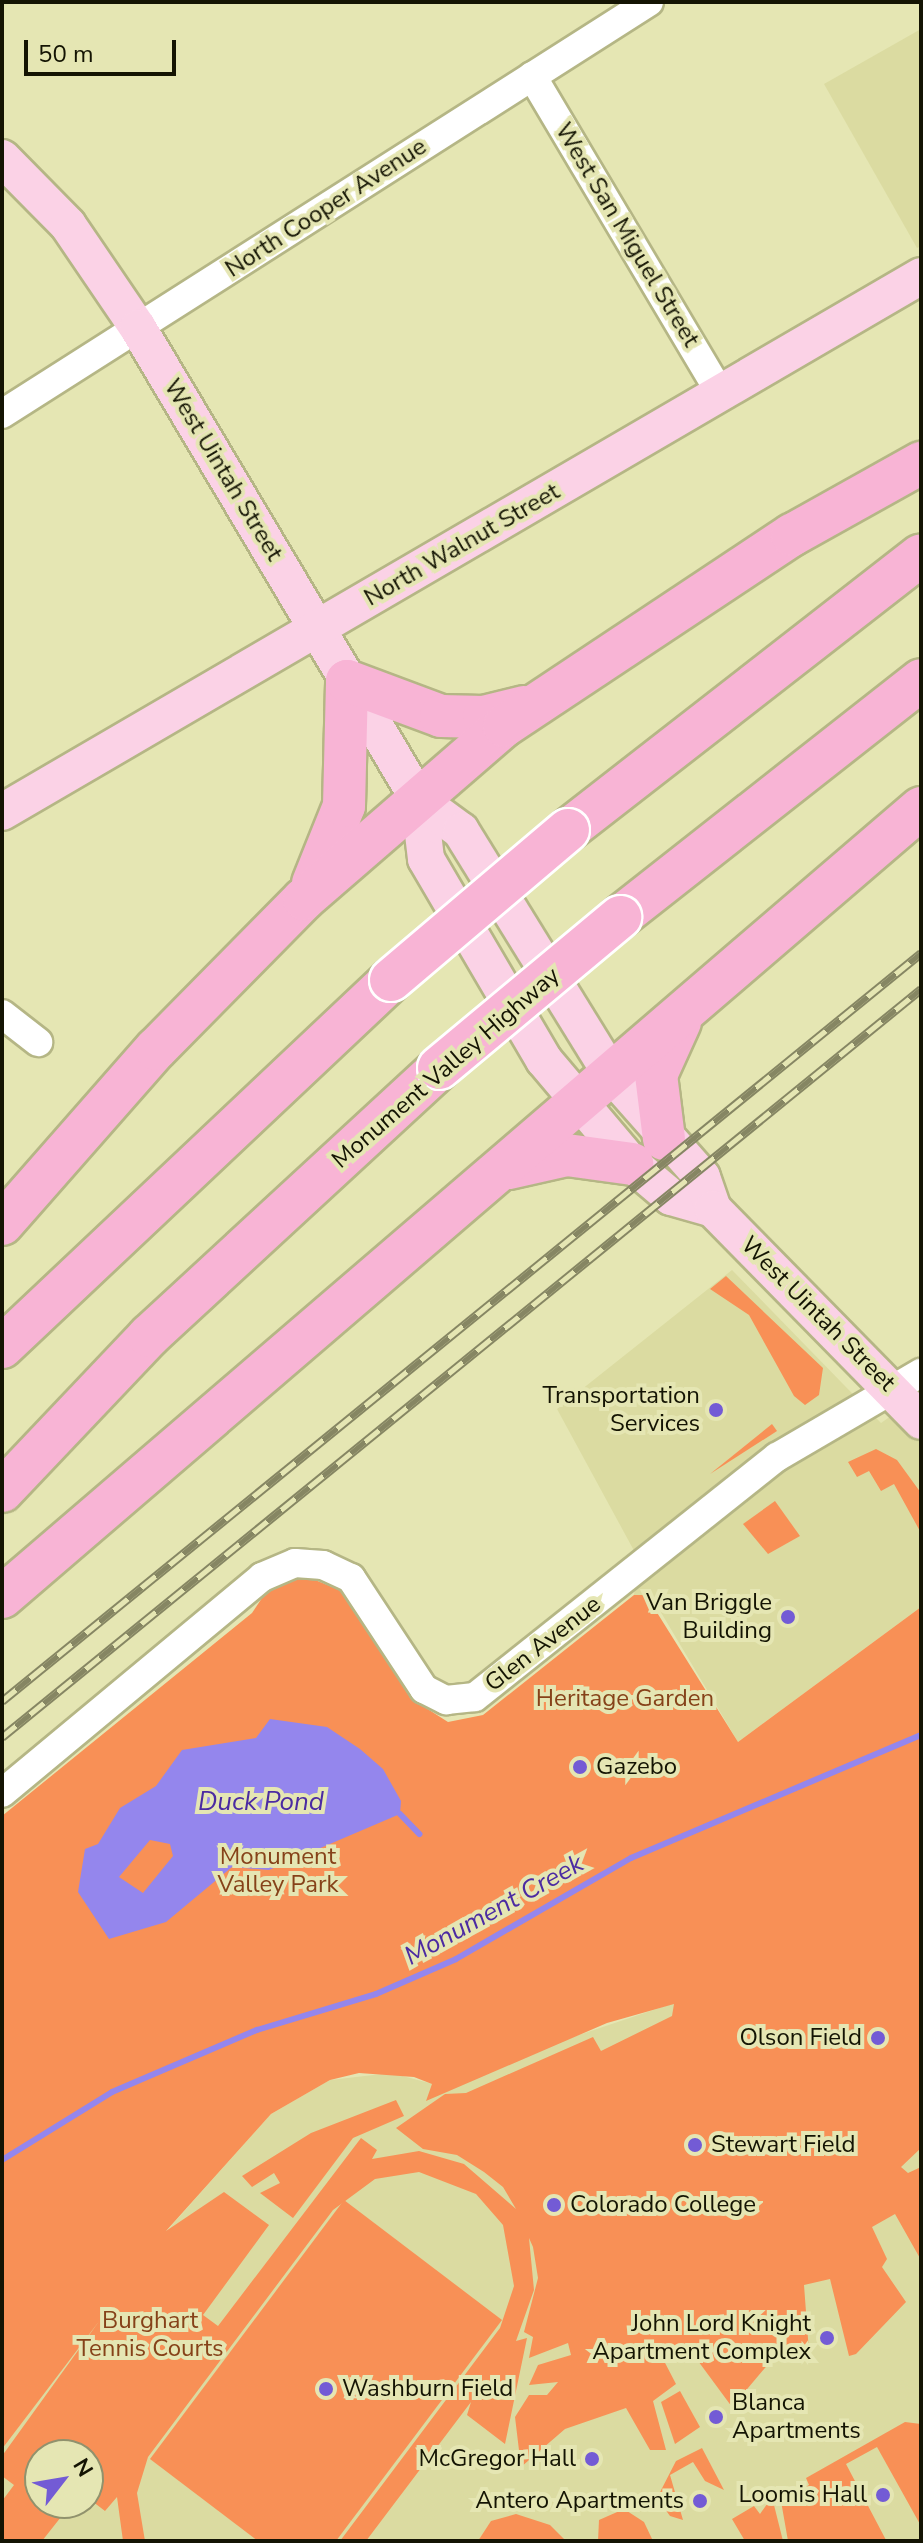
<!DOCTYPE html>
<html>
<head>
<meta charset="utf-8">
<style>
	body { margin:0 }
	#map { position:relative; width:923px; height:2543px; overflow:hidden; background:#e5e6b3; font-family:"Nunito Sans",sans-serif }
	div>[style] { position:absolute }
	.built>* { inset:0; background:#dbdba1 }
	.green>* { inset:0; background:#f89056 }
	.water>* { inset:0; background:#9486ed }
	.stream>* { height:6px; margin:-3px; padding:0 3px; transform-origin:3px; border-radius:3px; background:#9486ed }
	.roads { filter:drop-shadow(2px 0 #b5b685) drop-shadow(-2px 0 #b5b685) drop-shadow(0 2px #b5b685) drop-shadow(0 -2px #b5b685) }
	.minor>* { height:28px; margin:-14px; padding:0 14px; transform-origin:14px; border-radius:14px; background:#fff }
	.major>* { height:36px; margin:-18px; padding:0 18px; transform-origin:18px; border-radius:18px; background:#fbd2e6 }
	.highway>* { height:42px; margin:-21px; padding:0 21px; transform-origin:21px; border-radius:21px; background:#f8b4d5 }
	.rail>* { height:9px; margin-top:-4.5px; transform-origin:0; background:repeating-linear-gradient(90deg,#e5e6b3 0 18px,#868663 0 36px); box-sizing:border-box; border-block:2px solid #868663 }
	.bridges { filter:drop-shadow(2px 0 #fff) drop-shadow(-2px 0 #fff) drop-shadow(0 2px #fff) drop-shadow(0 -2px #fff) }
	.highway-bridge>* { height:42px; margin:-21px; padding:0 21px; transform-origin:21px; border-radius:21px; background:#f8b4d5 }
	.dots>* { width:22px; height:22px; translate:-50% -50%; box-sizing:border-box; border:4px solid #e5e6b3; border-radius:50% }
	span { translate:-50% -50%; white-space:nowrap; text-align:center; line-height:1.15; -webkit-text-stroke:8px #e5e6b3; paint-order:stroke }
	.street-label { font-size:24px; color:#141403 }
	.poi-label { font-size:24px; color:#141403 }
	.right { translate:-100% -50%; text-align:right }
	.left { translate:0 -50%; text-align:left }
	.park-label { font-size:24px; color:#864219 }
	.water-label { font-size:26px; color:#4b2ba2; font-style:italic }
	.frame { position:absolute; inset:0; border:4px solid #141403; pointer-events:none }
	.north { position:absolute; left:24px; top:2439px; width:80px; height:80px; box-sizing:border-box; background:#e5e6b3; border:2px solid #91926d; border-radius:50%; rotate:59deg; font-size:22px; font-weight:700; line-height:32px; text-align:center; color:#141403 }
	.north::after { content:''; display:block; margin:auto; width:28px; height:36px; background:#735bd5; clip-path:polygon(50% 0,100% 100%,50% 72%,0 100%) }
	.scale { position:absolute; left:24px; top:40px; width:152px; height:36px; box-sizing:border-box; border:4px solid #141403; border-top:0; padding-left:10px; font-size:24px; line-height:28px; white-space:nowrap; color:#141403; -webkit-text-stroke:6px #e5e6b3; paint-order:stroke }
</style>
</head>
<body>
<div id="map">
	<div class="built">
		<i style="clip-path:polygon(921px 29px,921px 246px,917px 248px,824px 84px)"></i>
		<i style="clip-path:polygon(732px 1270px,881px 1423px,921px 1395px,921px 1607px,738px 1742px,653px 1599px,634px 1595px,638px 1558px,557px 1409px)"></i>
		<i style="clip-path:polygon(evenodd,921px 1879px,921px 2541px,2px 2541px,2px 2449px,163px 2235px,271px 2114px,330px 2080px,391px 2073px,433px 2084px,707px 1992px,921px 1879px,40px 2455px,88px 2455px,88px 2503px,40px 2503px,40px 2455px)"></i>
	</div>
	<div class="green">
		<i style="clip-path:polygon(726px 1276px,823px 1368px,819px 1395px,805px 1405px,794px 1396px,749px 1315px,710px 1289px)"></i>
		<i style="clip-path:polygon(772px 1424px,777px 1431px,710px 1474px)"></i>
		<i style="clip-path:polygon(876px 1449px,897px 1460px,921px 1493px,921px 1533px,894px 1484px,881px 1491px,869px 1471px,857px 1477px,848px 1462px)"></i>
		<i style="clip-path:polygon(775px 1501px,800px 1536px,768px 1554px,743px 1524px)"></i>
		<i style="clip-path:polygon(evenodd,300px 1574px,350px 1594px,415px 1701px,448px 1722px,483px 1715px,634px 1595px,646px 1595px,738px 1742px,921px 1607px,921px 2148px,901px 2167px,908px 2173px,921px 2167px,921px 2260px,895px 2214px,872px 2227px,887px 2259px,882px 2267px,906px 2302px,856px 2354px,849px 2356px,830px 2279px,804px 2285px,809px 2352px,770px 2362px,732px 2407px,687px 2346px,663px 2359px,676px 2384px,653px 2401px,666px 2450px,650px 2450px,626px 2408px,565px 2429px,521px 2467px,515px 2417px,529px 2395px,547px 2395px,558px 2382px,529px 2385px,538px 2365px,571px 2355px,568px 2343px,529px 2358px,533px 2337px,524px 2332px,538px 2278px,533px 2247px,529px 2238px,534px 2290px,516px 2341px,527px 2338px,505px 2444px,467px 2415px,471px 2402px,366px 2541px,340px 2541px,500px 2328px,514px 2286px,503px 2225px,476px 2194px,419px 2172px,375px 2179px,333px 2210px,148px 2457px,137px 2493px,145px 2541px,123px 2541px,117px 2497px,105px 2511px,88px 2498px,88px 2455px,40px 2455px,40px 2503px,72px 2503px,42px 2541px,2px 2541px,2px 2501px,14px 2485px,2px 2476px,2px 2456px,100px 2320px,2px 2449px,2px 1816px,252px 1613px,270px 1586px,300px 1574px,674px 2004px,672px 2016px,601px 2051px,593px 2037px,466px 2093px,445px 2094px,396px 2128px,423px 2149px,457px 2155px,484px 2172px,503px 2187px,516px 2209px,464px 2164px,419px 2151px,372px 2159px,377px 2150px,361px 2138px,218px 2326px,203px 2315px,269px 2225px,224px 2192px,166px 2231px,271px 2114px,330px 2080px,359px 2073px,414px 2077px,432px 2084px,426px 2101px,607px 2023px,674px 2004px)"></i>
		<i style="clip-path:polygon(396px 2100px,404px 2116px,353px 2138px,293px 2218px,260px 2193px,280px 2183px,274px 2173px,252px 2187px,242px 2176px,311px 2133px)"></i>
		<i style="clip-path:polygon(344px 2200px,502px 2320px,336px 2541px,258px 2541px,150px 2459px)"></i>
		<i style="clip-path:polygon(680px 2391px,700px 2427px,675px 2444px,661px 2402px)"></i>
		<i style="clip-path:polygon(905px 2422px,921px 2424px,921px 2526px,877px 2447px,846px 2464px,886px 2540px,788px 2541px,781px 2501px,809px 2485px,806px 2478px)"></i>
		<i style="clip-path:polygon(702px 2448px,724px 2490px,705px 2481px,693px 2462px,670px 2475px,683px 2520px,670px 2516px,657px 2498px,676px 2461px)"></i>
		<i style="clip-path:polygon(772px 2497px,783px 2541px,745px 2541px,732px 2519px,754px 2506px,760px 2514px)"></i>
		<i style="clip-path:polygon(624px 2509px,644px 2522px,653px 2541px,598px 2541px,599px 2520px)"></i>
		<i style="clip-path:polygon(516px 2514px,550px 2525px,566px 2541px,478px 2541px,491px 2521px)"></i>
	</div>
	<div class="water">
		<i style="clip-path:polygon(evenodd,270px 1719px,327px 1727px,360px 1749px,383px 1769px,401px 1801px,400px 1814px,269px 1870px,232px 1867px,166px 1922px,109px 1939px,78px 1892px,85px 1849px,98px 1844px,120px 1808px,156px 1786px,182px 1750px,256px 1738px,270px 1719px,150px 1840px,170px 1844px,173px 1856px,143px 1893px,119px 1877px,150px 1840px)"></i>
	</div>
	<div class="stream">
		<i style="left:400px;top:1814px;width:28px;rotate:46deg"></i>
		<i style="left:2px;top:2160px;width:129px;rotate:-31.7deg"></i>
		<i style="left:112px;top:2092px;width:158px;rotate:-23.2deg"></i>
		<i style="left:257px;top:2030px;width:124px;rotate:-16.8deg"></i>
		<i style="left:376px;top:1994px;width:87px;rotate:-23.6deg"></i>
		<i style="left:456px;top:1959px;width:202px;rotate:-30deg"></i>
		<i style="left:631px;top:1858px;width:315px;rotate:-23deg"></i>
	</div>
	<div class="roads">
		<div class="minor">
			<i style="left:532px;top:76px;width:370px;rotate:59.3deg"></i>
			<i style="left:2px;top:414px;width:767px;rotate:-32.49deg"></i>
			<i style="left:2px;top:1014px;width:46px;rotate:37.9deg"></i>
			<i style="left:2px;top:1793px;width:338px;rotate:-39.7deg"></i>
			<i style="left:262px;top:1577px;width:36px;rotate:-23deg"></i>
			<i style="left:295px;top:1563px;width:28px;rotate:4deg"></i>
			<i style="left:323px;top:1565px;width:31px;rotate:25deg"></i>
			<i style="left:351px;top:1578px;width:133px;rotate:56.7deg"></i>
			<i style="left:424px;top:1689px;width:25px;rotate:27deg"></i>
			<i style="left:446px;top:1700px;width:29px;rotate:-6deg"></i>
			<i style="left:475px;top:1697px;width:386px;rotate:-38.5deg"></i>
			<i style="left:777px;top:1457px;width:167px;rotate:-30.3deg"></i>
		</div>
		<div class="major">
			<i style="left:2px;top:158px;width:94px;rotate:45.4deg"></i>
			<i style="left:68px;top:225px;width:125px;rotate:55.8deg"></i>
			<i style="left:138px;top:328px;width:549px;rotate:59.23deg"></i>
			<i style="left:419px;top:800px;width:59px;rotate:83.2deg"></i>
			<i style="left:426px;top:859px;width:233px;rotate:59.6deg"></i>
			<i style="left:544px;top:1060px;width:136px;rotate:49.8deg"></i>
			<i style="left:632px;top:1164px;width:51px;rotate:40.2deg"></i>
			<i style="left:671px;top:1197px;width:44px;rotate:15.9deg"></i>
			<i style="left:419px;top:800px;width:52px;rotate:36.4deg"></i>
			<i style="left:461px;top:831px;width:286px;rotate:58.3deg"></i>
			<i style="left:611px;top:1074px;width:137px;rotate:48.5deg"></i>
			<i style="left:702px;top:1177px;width:34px;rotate:71deg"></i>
			<i style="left:713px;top:1209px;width:297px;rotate:45.5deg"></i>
			<i style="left:2px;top:812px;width:1064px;rotate:-30.25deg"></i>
		</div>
		<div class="highway">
			<i style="left:568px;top:830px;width:447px;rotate:-37.9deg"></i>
			<i style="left:313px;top:883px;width:83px;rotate:-68.1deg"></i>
			<i style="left:344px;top:806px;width:125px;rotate:-88.6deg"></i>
			<i style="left:347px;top:681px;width:100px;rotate:20.4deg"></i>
			<i style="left:441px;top:716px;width:43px;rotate:1.3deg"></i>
			<i style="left:484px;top:717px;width:41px;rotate:-14deg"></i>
			<i style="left:620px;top:917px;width:383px;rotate:-38.2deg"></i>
			<i style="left:664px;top:1139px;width:64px;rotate:-97.1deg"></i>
			<i style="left:656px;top:1075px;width:58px;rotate:-65.6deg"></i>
			<i style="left:509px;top:1168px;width:59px;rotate:-12.6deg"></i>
			<i style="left:567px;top:1155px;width:66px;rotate:7.9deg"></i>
			<i style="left:2px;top:1224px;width:233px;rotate:-48.7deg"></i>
			<i style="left:156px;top:1049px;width:211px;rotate:-45.4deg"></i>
			<i style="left:304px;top:899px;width:264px;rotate:-40.9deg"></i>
			<i style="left:504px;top:726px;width:346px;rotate:-33.6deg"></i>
			<i style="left:792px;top:535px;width:148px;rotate:-29.2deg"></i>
			<i style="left:2px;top:1347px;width:535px;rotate:-43.33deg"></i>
			<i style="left:2px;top:1491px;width:214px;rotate:-46.5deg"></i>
			<i style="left:149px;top:1336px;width:395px;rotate:-42.7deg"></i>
			<i style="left:2px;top:1597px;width:1211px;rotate:-40.65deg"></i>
		</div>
	</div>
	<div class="rail">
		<i style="left:2px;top:1701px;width:1185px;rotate:-39.14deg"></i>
		<i style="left:2px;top:1737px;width:1185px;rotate:-39.14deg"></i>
	</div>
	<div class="bridges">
		<div class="highway-bridge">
			<i style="left:391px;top:980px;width:232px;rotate:-40.3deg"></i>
			<i style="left:439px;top:1068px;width:236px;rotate:-39.8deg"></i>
		</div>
	</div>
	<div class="dots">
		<i style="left:716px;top:1410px;background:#735bd5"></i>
		<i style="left:788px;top:1617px;background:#735bd5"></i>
		<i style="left:580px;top:1767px;background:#735bd5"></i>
		<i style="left:878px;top:2038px;background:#735bd5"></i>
		<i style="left:695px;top:2145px;background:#735bd5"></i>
		<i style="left:554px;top:2205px;background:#735bd5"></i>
		<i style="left:827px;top:2338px;background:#735bd5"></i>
		<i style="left:326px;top:2389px;background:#735bd5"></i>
		<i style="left:716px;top:2417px;background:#735bd5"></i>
		<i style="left:592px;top:2459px;background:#735bd5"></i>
		<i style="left:883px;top:2495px;background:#735bd5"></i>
		<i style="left:700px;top:2501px;background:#735bd5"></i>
	</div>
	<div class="street-label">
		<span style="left:326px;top:208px;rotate:-33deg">North Cooper Avenue</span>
		<span style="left:627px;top:235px;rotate:59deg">West San Miguel Street</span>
		<span style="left:223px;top:470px;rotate:59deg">West Uintah Street</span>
		<span style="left:462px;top:545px;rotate:-30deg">North Walnut Street</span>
		<span style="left:446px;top:1068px;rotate:-41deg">Monument Valley Highway</span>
		<span style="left:818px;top:1314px;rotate:45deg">West Uintah Street</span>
		<span style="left:543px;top:1644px;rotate:-38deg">Glen Avenue</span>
	</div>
	<div class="poi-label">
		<span class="right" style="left:700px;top:1410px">Transportation<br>Services</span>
		<span class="right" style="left:772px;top:1617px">Van Briggle<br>Building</span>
		<span class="left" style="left:596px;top:1767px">Gazebo</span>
		<span class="right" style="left:862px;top:2038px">Olson Field</span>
		<span class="left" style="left:711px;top:2145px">Stewart Field</span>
		<span class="left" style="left:570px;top:2205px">Colorado College</span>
		<span class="right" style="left:811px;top:2338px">John Lord Knight<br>Apartment Complex</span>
		<span class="left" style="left:342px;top:2389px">Washburn Field</span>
		<span class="left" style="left:732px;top:2417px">Blanca<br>Apartments</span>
		<span class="right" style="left:576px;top:2459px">McGregor Hall</span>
		<span class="right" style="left:867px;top:2495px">Loomis Hall</span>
		<span class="right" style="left:684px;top:2501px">Antero Apartments</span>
	</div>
	<div class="park-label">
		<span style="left:625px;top:1699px">Heritage Garden</span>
		<span style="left:278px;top:1871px">Monument<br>Valley Park</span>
		<span style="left:150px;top:2335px">Burghart<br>Tennis Courts</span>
	</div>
	<div class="water-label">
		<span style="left:261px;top:1802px">Duck Pond</span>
		<span style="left:494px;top:1910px;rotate:-29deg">Monument Creek</span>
	</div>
	<div class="frame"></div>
	<div class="north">N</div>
	<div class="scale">50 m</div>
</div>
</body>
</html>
